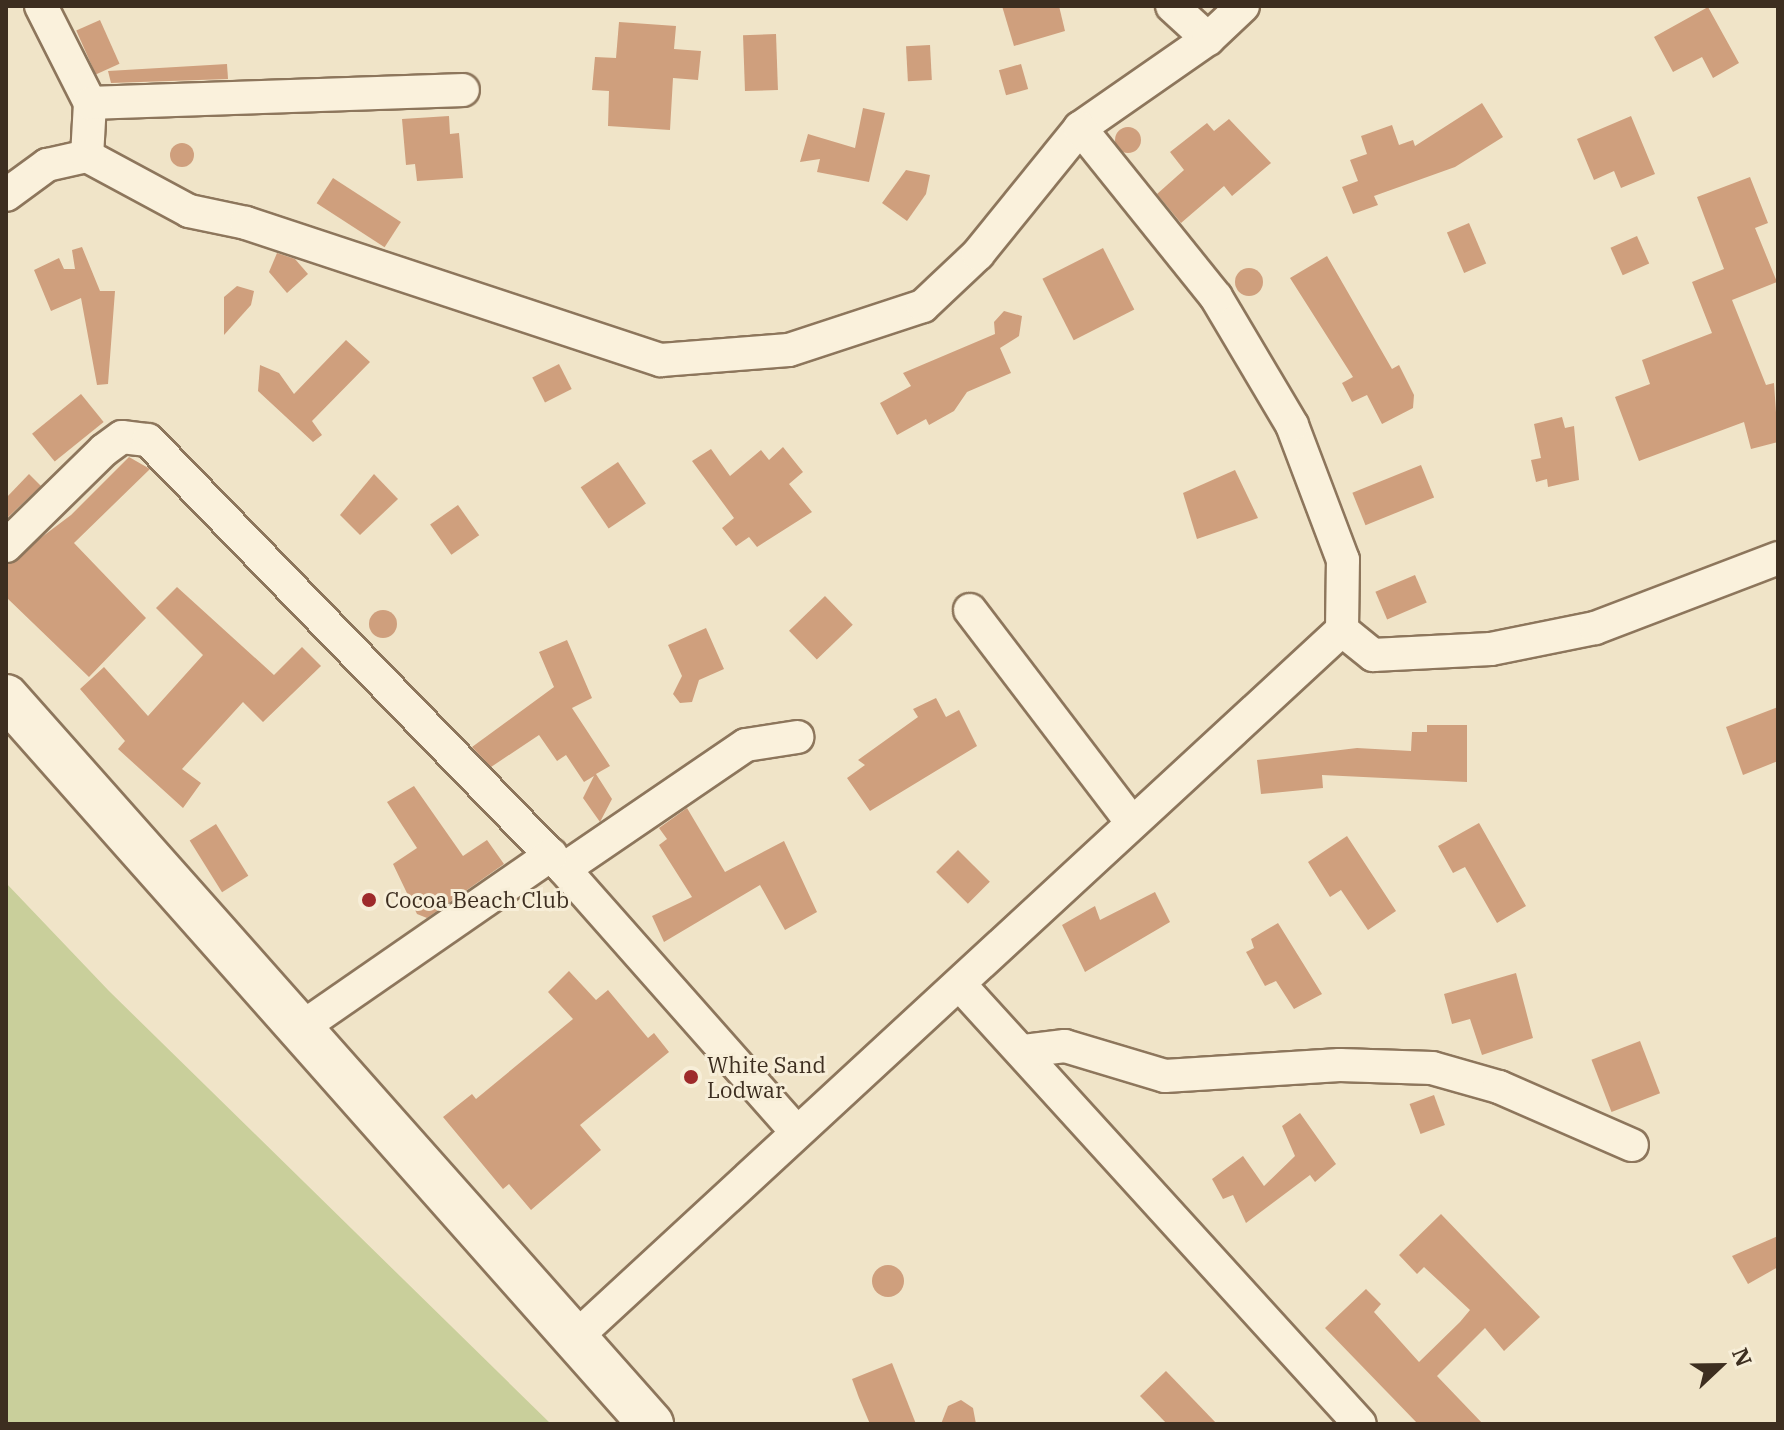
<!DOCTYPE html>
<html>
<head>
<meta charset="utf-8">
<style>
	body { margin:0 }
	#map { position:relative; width:1784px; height:1430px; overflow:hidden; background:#f0e4c8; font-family:"IBM Plex Serif",serif }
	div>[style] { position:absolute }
	.green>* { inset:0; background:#c9cf9b }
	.building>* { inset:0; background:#cf9f7d; transform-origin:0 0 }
	.round { border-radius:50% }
	.roads { filter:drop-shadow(2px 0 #8d765c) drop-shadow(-2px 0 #8d765c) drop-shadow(0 2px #8d765c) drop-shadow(0 -2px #8d765c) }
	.street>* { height:32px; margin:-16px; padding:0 16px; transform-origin:16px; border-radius:16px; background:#faf1dc }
	.secondary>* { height:44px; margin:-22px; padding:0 22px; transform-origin:22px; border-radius:22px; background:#faf1dc }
	.dots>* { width:22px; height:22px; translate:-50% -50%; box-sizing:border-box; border:4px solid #f7eed8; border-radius:50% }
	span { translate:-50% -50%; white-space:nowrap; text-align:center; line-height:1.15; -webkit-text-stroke:6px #f7eed8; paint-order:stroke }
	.poi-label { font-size:22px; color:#3d2e20 }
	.left { translate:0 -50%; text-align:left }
	.frame { position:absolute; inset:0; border:8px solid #3d2e20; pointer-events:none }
	.north { position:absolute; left:1680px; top:1326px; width:80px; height:80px; -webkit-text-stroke:6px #f7eed8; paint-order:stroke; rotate:68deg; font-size:22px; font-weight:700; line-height:32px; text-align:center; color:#3d2e20 }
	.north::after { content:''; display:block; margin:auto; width:28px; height:36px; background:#3d2e20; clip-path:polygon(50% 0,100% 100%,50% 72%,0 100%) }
</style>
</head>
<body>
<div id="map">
	<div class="green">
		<i style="clip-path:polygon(6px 883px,109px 991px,551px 1424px,6px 1424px)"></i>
	</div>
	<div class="building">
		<i style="clip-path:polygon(1002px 6px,1059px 6px,1065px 31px,1014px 46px)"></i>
		<i style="clip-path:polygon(1708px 7px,1739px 63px,1713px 78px,1702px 57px,1673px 72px,1654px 37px)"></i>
		<i style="left:100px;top:20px;width:48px;height:26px;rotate:66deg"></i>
		<i style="clip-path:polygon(619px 22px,676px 26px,674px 49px,701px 51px,698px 80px,673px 78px,670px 130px,608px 126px,609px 91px,592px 90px,595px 57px,616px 58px)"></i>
		<i style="left:776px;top:34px;width:56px;height:33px;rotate:88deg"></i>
		<i style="left:930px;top:45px;width:35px;height:24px;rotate:87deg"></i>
		<i style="clip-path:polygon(227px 64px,228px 79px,111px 83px,108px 71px)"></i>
		<i style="left:1021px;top:64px;width:26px;height:23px;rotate:74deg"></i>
		<i style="clip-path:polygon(1482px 103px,1503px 137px,1455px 167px,1374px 196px,1378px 205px,1353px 214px,1342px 187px,1358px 181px,1350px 160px,1367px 154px,1361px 136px,1392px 125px,1399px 145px,1413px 140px,1415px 146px)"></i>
		<i style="clip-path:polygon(863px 108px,885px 113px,869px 182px,817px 172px,820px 159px,800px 162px,808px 134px,855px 148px)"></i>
		<i style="clip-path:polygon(449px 116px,450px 134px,459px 133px,463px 178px,417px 181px,415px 164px,406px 165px,402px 119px)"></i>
		<i style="clip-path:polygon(1631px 116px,1655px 174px,1621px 188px,1614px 171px,1594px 180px,1577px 139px)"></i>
		<i style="clip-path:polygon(1229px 119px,1271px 163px,1232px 196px,1224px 186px,1181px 223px,1157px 194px,1184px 170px,1170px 152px,1207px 123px,1214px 131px)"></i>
		<i class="round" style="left:1115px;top:127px;width:26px;height:26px"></i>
		<i class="round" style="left:170px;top:143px;width:24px;height:24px"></i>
		<i style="clip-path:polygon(906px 170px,930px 175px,926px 194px,907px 221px,882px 203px)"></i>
		<i style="clip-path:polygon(1750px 177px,1768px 223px,1755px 228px,1777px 282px,1732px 300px,1766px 385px,1774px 383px,1778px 442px,1751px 449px,1744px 422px,1639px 461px,1615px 397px,1650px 384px,1642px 360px,1712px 333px,1692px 282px,1724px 269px,1697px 197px)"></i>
		<i style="left:333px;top:178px;width:81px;height:30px;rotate:33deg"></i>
		<i style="left:1469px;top:223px;width:44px;height:24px;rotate:67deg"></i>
		<i style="left:1637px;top:236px;width:30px;height:29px;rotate:66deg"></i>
		<i style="clip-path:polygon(82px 247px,100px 291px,115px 291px,108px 384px,97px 385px,81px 298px,51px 311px,34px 270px,59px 258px,64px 269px,75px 269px,72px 250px)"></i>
		<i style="left:1103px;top:248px;width:69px;height:68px;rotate:63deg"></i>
		<i style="clip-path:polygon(277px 253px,295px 259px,308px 274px,287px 293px,269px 272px)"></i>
		<i style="clip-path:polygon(1327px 256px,1392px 369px,1399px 365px,1414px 395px,1413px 408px,1382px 424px,1367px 395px,1352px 402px,1342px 383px,1353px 377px,1290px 278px)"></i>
		<i class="round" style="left:1235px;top:268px;width:28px;height:28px"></i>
		<i style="clip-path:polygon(237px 286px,254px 291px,251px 305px,224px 335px,224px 297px)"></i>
		<i style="clip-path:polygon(1004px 311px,1022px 316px,1019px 336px,1000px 348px,1011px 373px,967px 392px,954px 411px,929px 425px,926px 419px,897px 435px,880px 403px,911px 386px,903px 373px,995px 334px,994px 322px)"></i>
		<i style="clip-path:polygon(346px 340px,370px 362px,312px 421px,322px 435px,313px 442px,258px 391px,260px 365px,279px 373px,294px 394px)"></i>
		<i style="left:559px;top:364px;width:28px;height:30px;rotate:63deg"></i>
		<i style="left:81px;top:394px;width:36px;height:63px;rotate:51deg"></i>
		<i style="clip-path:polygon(1562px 417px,1565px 428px,1574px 426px,1579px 480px,1548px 487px,1547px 479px,1536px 482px,1531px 460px,1541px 458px,1534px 424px)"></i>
		<i style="clip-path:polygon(783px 447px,803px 472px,789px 484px,812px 512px,757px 547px,749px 537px,736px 546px,722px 528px,734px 518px,692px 461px,711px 449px,730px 476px,761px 450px,769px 460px)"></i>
		<i style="clip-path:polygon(129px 457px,150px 469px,74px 543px,146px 618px,89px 677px,6px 597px,6px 564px,71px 515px)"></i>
		<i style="left:618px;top:462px;width:50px;height:45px;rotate:56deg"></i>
		<i style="left:1421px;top:465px;width:35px;height:74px;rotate:68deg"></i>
		<i style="clip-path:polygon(1235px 470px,1258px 518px,1197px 539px,1183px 493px)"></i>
		<i style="clip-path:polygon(29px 474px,41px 486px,6px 519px,6px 498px)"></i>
		<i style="clip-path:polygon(374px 474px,398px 499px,360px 535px,340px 515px)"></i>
		<i style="left:458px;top:505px;width:37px;height:34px;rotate:55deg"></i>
		<i style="left:1415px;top:575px;width:30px;height:43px;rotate:67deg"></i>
		<i style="clip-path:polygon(177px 587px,274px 675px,302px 647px,321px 666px,263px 722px,243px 702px,182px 769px,201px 783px,183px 808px,118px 749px,125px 741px,80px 689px,104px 667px,148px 716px,203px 655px,156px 608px)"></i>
		<i style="left:825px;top:596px;width:40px;height:50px;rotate:46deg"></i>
		<i class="round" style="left:369px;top:610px;width:28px;height:28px"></i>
		<i style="clip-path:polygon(706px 628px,724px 669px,699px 680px,692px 702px,680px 703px,673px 694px,682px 676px,668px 645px)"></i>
		<i style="clip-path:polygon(567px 640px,592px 698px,572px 708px,610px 766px,596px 774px,612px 799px,600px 822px,583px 798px,594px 776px,584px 782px,566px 755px,557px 761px,539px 735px,491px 767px,472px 747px,554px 687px,539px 652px)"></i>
		<i style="clip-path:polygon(936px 698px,946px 717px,959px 710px,977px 746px,870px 811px,847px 778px,865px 765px,858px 760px,918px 717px,913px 709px)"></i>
		<i style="clip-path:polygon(1778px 707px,1778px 761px,1743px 775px,1726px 727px)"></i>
		<i style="clip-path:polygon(1427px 725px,1467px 725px,1467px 782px,1322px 775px,1323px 788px,1261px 794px,1257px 760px,1357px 748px,1411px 751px,1412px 732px,1427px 732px)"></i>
		<i style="clip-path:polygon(414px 786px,463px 856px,487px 840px,504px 864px,427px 918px,417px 914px,393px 864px,417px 848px,387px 802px)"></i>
		<i style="clip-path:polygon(687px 808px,725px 872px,784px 841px,817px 912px,785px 930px,760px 885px,664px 942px,652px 916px,692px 897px,659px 845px,667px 839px,659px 828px)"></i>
		<i style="clip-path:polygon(1479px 823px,1526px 906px,1497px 923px,1465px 867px,1453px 873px,1438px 846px)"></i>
		<i style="left:216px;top:824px;width:61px;height:31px;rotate:58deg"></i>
		<i style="clip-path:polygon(1347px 836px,1396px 911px,1368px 930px,1341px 890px,1330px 897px,1308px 862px)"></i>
		<i style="left:958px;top:850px;width:45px;height:31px;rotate:45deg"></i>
		<i style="clip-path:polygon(1155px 892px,1170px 922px,1085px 972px,1062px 925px,1095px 906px,1100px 920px)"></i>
		<i style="clip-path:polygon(1278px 923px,1322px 994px,1294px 1009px,1276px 981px,1265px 986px,1246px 952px,1254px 948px,1251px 939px)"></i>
		<i style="clip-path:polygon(569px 971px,596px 1000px,608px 990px,648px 1038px,654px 1033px,669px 1052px,580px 1125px,601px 1150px,531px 1210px,509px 1184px,503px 1189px,443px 1117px,472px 1094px,476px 1099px,573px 1019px,548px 992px)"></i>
		<i style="clip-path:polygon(1516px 973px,1533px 1038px,1482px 1055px,1470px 1019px,1452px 1024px,1444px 994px)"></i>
		<i style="left:1640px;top:1041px;width:56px;height:52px;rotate:69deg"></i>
		<i style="left:1434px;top:1095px;width:32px;height:26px;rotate:70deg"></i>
		<i style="clip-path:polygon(1300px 1113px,1336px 1164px,1315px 1182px,1310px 1175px,1246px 1223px,1233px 1195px,1223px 1199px,1212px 1179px,1243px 1156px,1264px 1186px,1295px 1156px,1282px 1126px)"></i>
		<i style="clip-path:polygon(1441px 1214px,1540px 1317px,1504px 1351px,1485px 1328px,1437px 1376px,1483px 1424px,1418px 1424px,1325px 1328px,1366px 1289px,1381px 1304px,1374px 1312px,1419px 1362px,1460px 1322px,1470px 1310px,1424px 1267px,1417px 1274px,1399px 1255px)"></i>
		<i style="clip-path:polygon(1778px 1236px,1778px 1267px,1748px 1284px,1732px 1256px)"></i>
		<i class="round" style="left:872px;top:1265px;width:32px;height:32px"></i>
		<i style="clip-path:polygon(892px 1363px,916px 1424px,870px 1424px,859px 1398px,852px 1379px)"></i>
		<i style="clip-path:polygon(1166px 1371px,1217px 1424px,1167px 1424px,1140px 1396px)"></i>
		<i style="clip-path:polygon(961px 1400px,973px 1408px,976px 1424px,941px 1424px,948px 1406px)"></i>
	</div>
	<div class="roads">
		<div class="street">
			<i style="left:41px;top:6px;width:109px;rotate:63.2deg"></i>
			<i style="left:90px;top:103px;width:53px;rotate:93.2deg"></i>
			<i style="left:1172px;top:6px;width:49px;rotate:42.5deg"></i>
			<i style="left:90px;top:103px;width:373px;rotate:-2deg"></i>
			<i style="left:6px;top:195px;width:51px;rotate:-36.2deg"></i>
			<i style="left:47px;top:165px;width:41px;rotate:-12.7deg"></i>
			<i style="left:87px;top:156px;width:116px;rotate:28.3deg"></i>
			<i style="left:189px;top:211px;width:58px;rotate:11.9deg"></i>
			<i style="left:246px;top:223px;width:437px;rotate:18.3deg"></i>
			<i style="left:661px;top:360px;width:128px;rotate:-4.5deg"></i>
			<i style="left:789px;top:350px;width:141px;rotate:-18.2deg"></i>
			<i style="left:923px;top:306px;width:76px;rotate:-43.4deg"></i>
			<i style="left:978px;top:254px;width:162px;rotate:-51deg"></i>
			<i style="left:1080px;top:128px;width:156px;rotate:-34.8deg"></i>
			<i style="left:1208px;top:39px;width:48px;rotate:-43.3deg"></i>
			<i style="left:6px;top:546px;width:137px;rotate:-44.4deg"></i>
			<i style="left:104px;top:450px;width:22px;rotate:-36deg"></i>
			<i style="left:122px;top:437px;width:26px;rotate:7deg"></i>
			<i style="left:148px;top:440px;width:598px;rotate:45.88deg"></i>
			<i style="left:564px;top:869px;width:349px;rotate:48.5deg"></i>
			<i style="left:970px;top:610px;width:265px;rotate:52.7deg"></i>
			<i style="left:1342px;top:630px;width:40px;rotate:39deg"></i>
			<i style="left:1373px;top:655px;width:118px;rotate:-2.9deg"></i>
			<i style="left:1491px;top:649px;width:106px;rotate:-11.4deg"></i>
			<i style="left:1595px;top:628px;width:196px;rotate:-20.9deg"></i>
			<i style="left:564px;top:869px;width:220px;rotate:-34.3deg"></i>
			<i style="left:746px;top:745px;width:52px;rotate:-8.9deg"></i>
			<i style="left:961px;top:986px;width:592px;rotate:47.67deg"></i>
			<i style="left:298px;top:1030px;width:308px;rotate:-34.7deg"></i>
			<i style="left:1024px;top:1051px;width:41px;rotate:-7deg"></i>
			<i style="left:1065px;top:1046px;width:104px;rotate:16.7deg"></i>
			<i style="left:1165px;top:1076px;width:175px;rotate:-3.6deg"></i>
			<i style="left:1340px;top:1065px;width:92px;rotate:1.9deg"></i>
			<i style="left:1432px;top:1068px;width:70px;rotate:15.8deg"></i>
			<i style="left:1499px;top:1087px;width:145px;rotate:23.6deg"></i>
			<i style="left:575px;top:1338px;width:1044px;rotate:-42.71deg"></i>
			<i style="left:1342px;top:630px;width:70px;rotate:-89.2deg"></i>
			<i style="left:1343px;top:560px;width:144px;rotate:-110.7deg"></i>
			<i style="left:1292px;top:425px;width:149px;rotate:-120.7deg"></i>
			<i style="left:1216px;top:297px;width:217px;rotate:-128.8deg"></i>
		</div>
		<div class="secondary">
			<i style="left:6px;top:697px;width:972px;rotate:48.42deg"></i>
		</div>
	</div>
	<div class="dots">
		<i style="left:369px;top:900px;background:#9e2a2b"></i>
		<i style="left:691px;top:1077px;background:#9e2a2b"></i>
	</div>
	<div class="poi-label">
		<span class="left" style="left:385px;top:900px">Cocoa Beach Club</span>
		<span class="left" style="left:707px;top:1077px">White Sand<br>Lodwar</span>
	</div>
	<div class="frame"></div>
	<div class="north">N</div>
</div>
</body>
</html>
